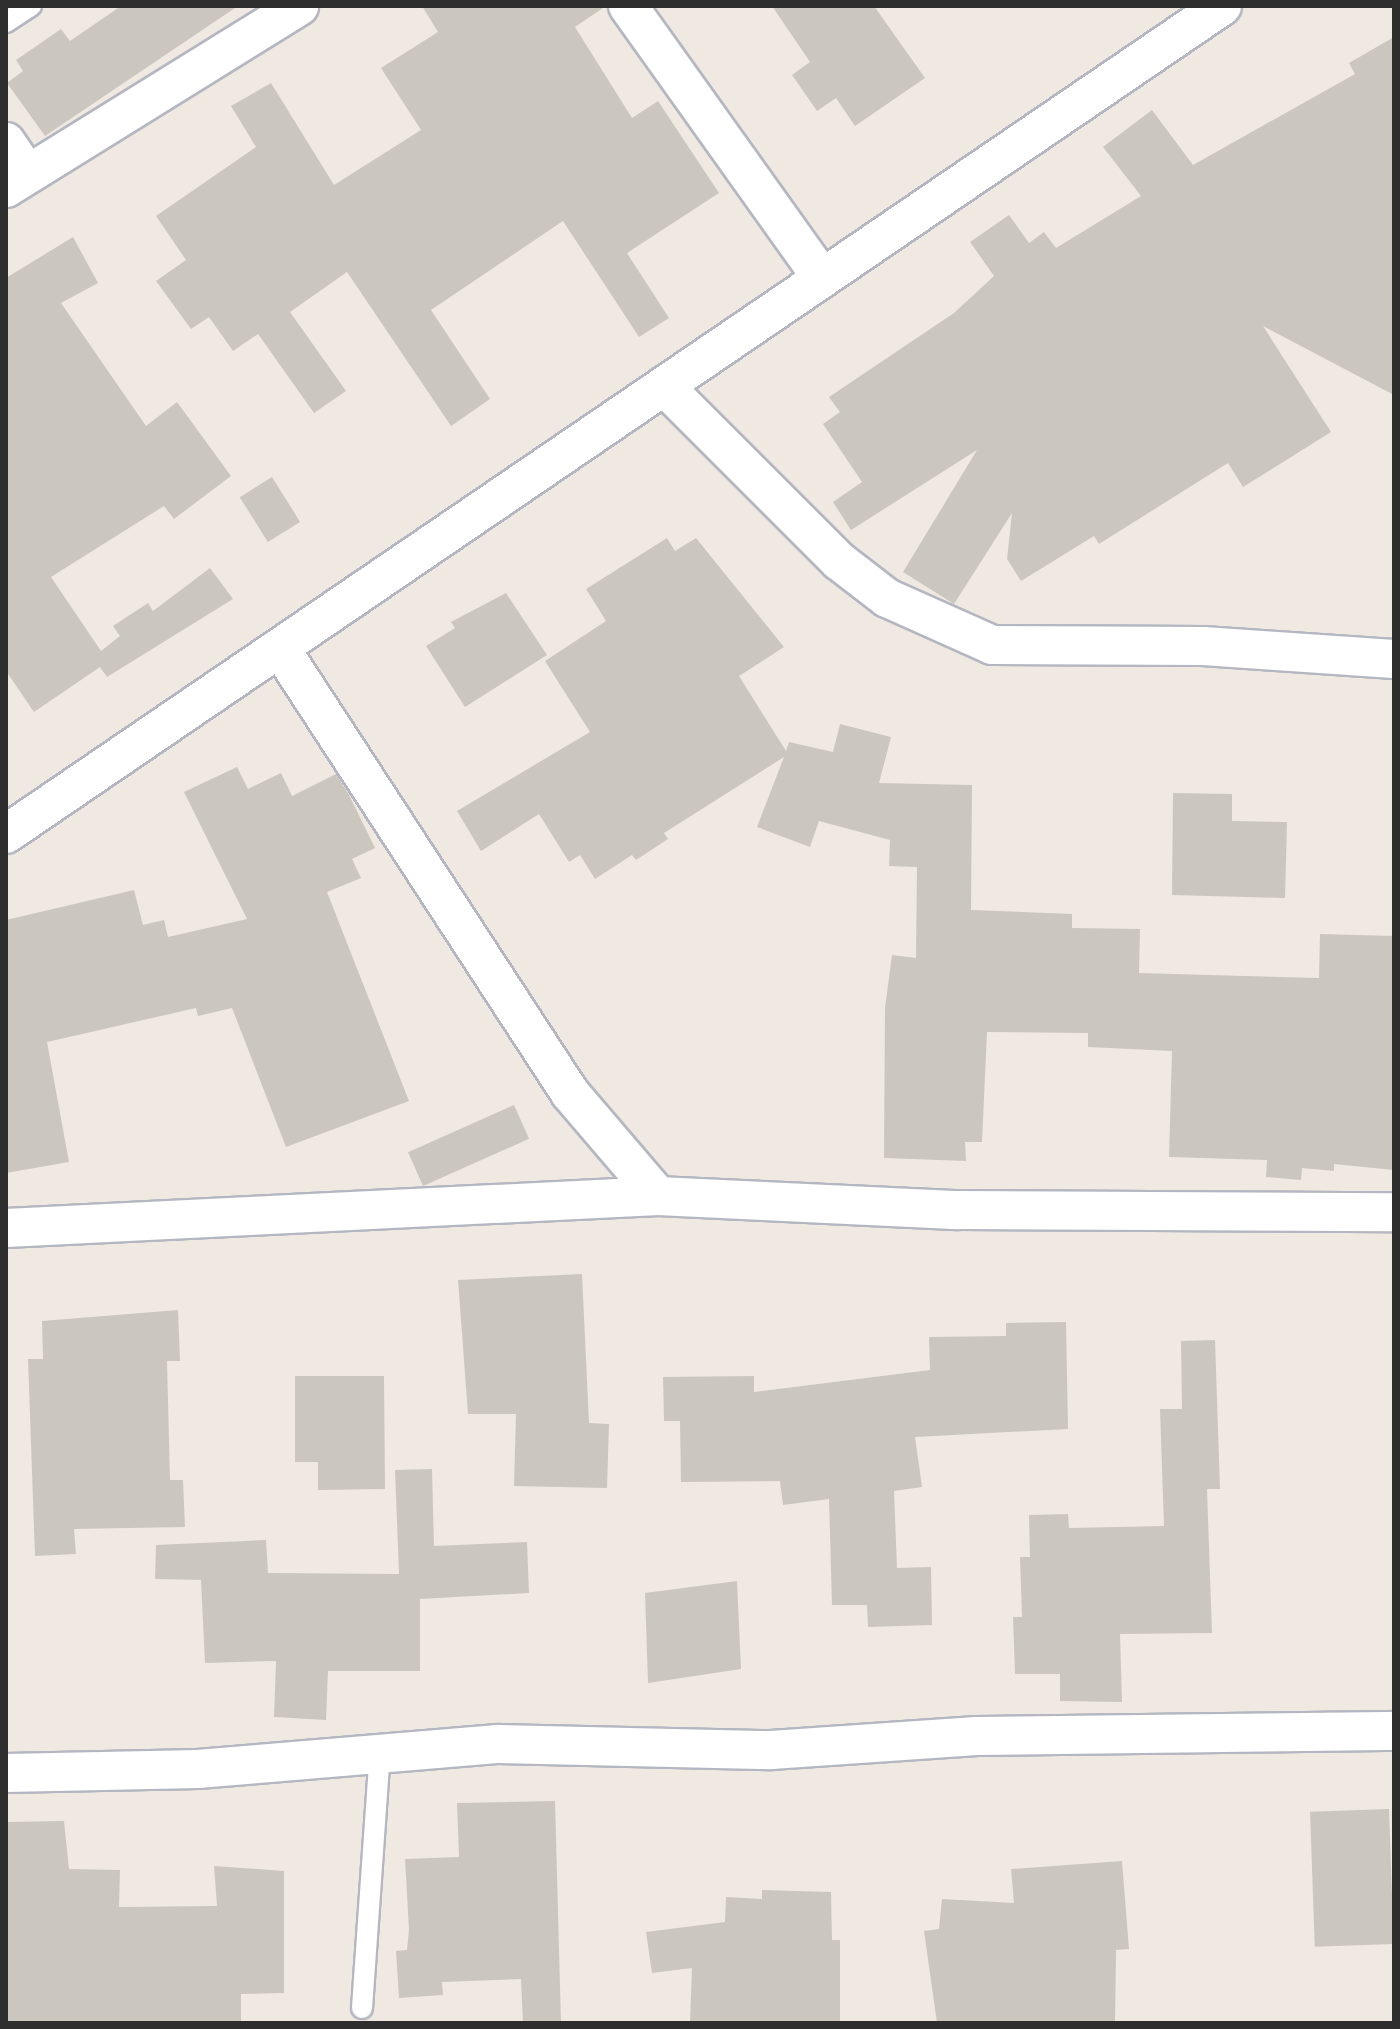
<!DOCTYPE html>
<html>
<head>
<meta charset="utf-8">
<style>
	body { margin:0 }
	#map { position:relative; width:1400px; height:2029px; overflow:hidden; background:#efe9e1; font-family:"Noto Sans",sans-serif }
	div>[style] { position:absolute }
	.building>* { inset:0; background:#cbc7bf; transform-origin:0 0 }
	.roads { filter:drop-shadow(2px 0 #b4b7c1) drop-shadow(-2px 0 #b4b7c1) drop-shadow(0 2px #b4b7c1) drop-shadow(0 -2px #b4b7c1) }
	.service>* { height:20px; margin:-10px; padding:0 10px; transform-origin:10px; border-radius:10px; background:#fff }
	.minor>* { height:38px; margin:-19px; padding:0 19px; transform-origin:19px; border-radius:19px; background:#fff }
	span { translate:-50% -50%; white-space:nowrap; text-align:center; line-height:1.15; -webkit-text-stroke:7px #fff; paint-order:stroke }
	.frame { position:absolute; inset:0; border:8px solid #2e2e2e; pointer-events:none }
</style>
</head>
<body>
<div id="map">
	<div class="building">
		<i style="clip-path:polygon(121px 6px,238px 6px,45px 136px,7px 83px,23px 71px,16px 60px,61px 29px,70px 41px)"></i>
		<i style="clip-path:polygon(422px 6px,606px 6px,575px 27px,632px 118px,658px 101px,719px 193px,627px 253px,669px 318px,639px 337px,563px 221px,431px 310px,490px 399px,451px 426px,347px 272px,290px 312px,346px 391px,314px 413px,258px 334px,233px 351px,209px 317px,191px 329px,156px 281px,186px 260px,156px 216px,256px 147px,231px 106px,271px 83px,334px 185px,421px 130px,381px 68px,438px 32px)"></i>
		<i style="clip-path:polygon(772px 6px,874px 6px,925px 78px,855px 126px,836px 98px,817px 111px,792px 75px,810px 62px)"></i>
		<i style="clip-path:polygon(1394px 37px,1394px 395px,1263px 326px,1331px 432px,1243px 487px,1228px 463px,1099px 544px,1094px 536px,1021px 581px,1007px 559px,1012px 513px,954px 604px,903px 572px,977px 450px,851px 530px,833px 502px,862px 482px,823px 424px,840px 412px,829px 397px,954px 313px,994px 276px,970px 242px,1009px 215px,1029px 243px,1044px 232px,1056px 248px,1141px 196px,1103px 147px,1152px 110px,1193px 165px,1355px 74px,1349px 63px)"></i>
		<i style="clip-path:polygon(73px 237px,98px 283px,61px 303px,146px 426px,177px 402px,231px 476px,174px 519px,164px 506px,51px 577px,101px 651px,120px 636px,113px 626px,148px 603px,153px 611px,210px 568px,233px 599px,107px 677px,100px 667px,34px 712px,6px 671px,6px 278px)"></i>
		<i style="left:272px;top:477px;width:53px;height:38px;rotate:58deg"></i>
		<i style="clip-path:polygon(667px 538px,675px 551px,696px 538px,784px 647px,739px 676px,786px 751px,789px 742px,833px 752px,840px 724px,891px 737px,879px 783px,972px 785px,971px 910px,1072px 914px,1072px 928px,1140px 929px,1139px 973px,1319px 978px,1320px 934px,1394px 936px,1394px 1170px,1334px 1164px,1334px 1171px,1302px 1168px,1301px 1180px,1266px 1177px,1267px 1160px,1169px 1157px,1172px 1051px,1088px 1047px,1088px 1033px,987px 1032px,982px 1142px,965px 1142px,966px 1161px,884px 1158px,885px 1008px,892px 955px,916px 958px,917px 867px,889px 866px,890px 840px,819px 821px,810px 847px,757px 827px,784px 757px,664px 833px,668px 839px,636px 860px,632px 855px,595px 879px,580px 855px,569px 862px,539px 814px,481px 851px,457px 811px,590px 732px,545px 661px,606px 621px,586px 589px)"></i>
		<i style="clip-path:polygon(506px 593px,547px 655px,465px 707px,426px 646px,455px 628px,451px 622px)"></i>
		<i style="clip-path:polygon(237px 767px,248px 789px,281px 773px,292px 796px,336px 774px,348px 793px,375px 848px,352px 859px,361px 878px,327px 892px,409px 1101px,286px 1147px,232px 1008px,198px 1016px,196px 1008px,47px 1042px,69px 1162px,6px 1173px,6px 920px,134px 890px,143px 925px,164px 920px,168px 937px,247px 919px,184px 792px)"></i>
		<i style="clip-path:polygon(1173px 793px,1232px 794px,1232px 821px,1287px 822px,1285px 898px,1172px 895px)"></i>
		<i style="left:514px;top:1105px;width:37px;height:116px;rotate:66deg"></i>
		<i style="clip-path:polygon(582px 1274px,589px 1423px,609px 1424px,607px 1488px,514px 1486px,516px 1414px,468px 1414px,458px 1280px)"></i>
		<i style="clip-path:polygon(178px 1310px,180px 1361px,167px 1361px,170px 1480px,183px 1480px,185px 1527px,74px 1529px,76px 1554px,35px 1556px,28px 1359px,43px 1359px,42px 1321px)"></i>
		<i style="clip-path:polygon(1066px 1322px,1068px 1429px,915px 1437px,922px 1487px,894px 1491px,897px 1568px,931px 1567px,932px 1625px,868px 1627px,867px 1605px,832px 1605px,829px 1499px,783px 1505px,780px 1481px,681px 1482px,680px 1421px,664px 1421px,663px 1377px,754px 1376px,754px 1392px,930px 1370px,929px 1337px,1006px 1336px,1006px 1323px)"></i>
		<i style="clip-path:polygon(1215px 1340px,1220px 1489px,1207px 1489px,1212px 1633px,1120px 1634px,1122px 1702px,1060px 1701px,1060px 1674px,1015px 1674px,1013px 1617px,1022px 1617px,1020px 1557px,1030px 1557px,1029px 1515px,1068px 1514px,1069px 1528px,1164px 1526px,1160px 1409px,1182px 1409px,1181px 1341px)"></i>
		<i style="clip-path:polygon(295px 1376px,384px 1376px,385px 1489px,318px 1490px,318px 1462px,295px 1462px)"></i>
		<i style="clip-path:polygon(432px 1469px,434px 1546px,527px 1542px,529px 1593px,420px 1599px,420px 1671px,328px 1671px,326px 1720px,274px 1717px,276px 1661px,205px 1663px,201px 1580px,155px 1579px,156px 1545px,266px 1540px,268px 1573px,399px 1574px,395px 1470px)"></i>
		<i style="clip-path:polygon(737px 1581px,741px 1669px,648px 1683px,645px 1593px)"></i>
		<i style="clip-path:polygon(555px 1801px,561px 2023px,523px 2023px,521px 1979px,442px 1982px,443px 1995px,399px 1998px,396px 1951px,407px 1950px,409px 1930px,405px 1859px,459px 1857px,457px 1803px)"></i>
		<i style="left:1389px;top:1809px;width:135px;height:79px;rotate:88deg"></i>
		<i style="clip-path:polygon(64px 1821px,69px 1869px,120px 1870px,119px 1907px,217px 1906px,214px 1866px,284px 1871px,284px 1993px,241px 1994px,241px 2023px,6px 2023px,6px 1822px)"></i>
		<i style="clip-path:polygon(1122px 1861px,1129px 1949px,1116px 1950px,1115px 2023px,937px 2023px,924px 1931px,939px 1929px,942px 1899px,1014px 1903px,1011px 1869px)"></i>
		<i style="clip-path:polygon(762px 1890px,831px 1892px,832px 1940px,840px 1940px,840px 2023px,690px 2023px,692px 1968px,652px 1973px,646px 1932px,725px 1922px,726px 1897px,762px 1899px)"></i>
	</div>
	<div class="roads">
		<div class="service">
			<i style="left:6px;top:22px;width:30px;rotate:-33deg"></i>
			<i style="left:362px;top:2008px;width:256px;rotate:-86deg"></i>
		</div>
		<div class="minor">
			<i style="left:628px;top:6px;width:334px;rotate:54.5deg"></i>
			<i style="left:6px;top:142px;width:37px;rotate:56deg"></i>
			<i style="left:6px;top:188px;width:345px;rotate:-31.8deg"></i>
			<i style="left:664px;top:386px;width:247px;rotate:45deg"></i>
			<i style="left:839px;top:561px;width:61px;rotate:37.6deg"></i>
			<i style="left:887px;top:598px;width:115px;rotate:24.1deg"></i>
			<i style="left:992px;top:645px;width:211px;rotate:0.3deg"></i>
			<i style="left:1203px;top:646px;width:191px;rotate:3.9deg"></i>
			<i style="left:280px;top:648px;width:531px;rotate:56.91deg"></i>
			<i style="left:570px;top:1093px;width:135px;rotate:49.5deg"></i>
			<i style="left:658px;top:1196px;width:301px;rotate:2.7deg"></i>
			<i style="left:959px;top:1210px;width:435px;rotate:0.3deg"></i>
			<i style="left:6px;top:834px;width:1471px;rotate:-34.25deg"></i>
			<i style="left:6px;top:1228px;width:653px;rotate:-2.81deg"></i>
			<i style="left:6px;top:1773px;width:192px;rotate:-1.2deg"></i>
			<i style="left:198px;top:1769px;width:301px;rotate:-4.8deg"></i>
			<i style="left:498px;top:1744px;width:273px;rotate:1.3deg"></i>
			<i style="left:771px;top:1750px;width:206px;rotate:-3.9deg"></i>
			<i style="left:977px;top:1736px;width:417px;rotate:-0.7deg"></i>
		</div>
	</div>
	<div class="frame"></div>
</div>
</body>
</html>
